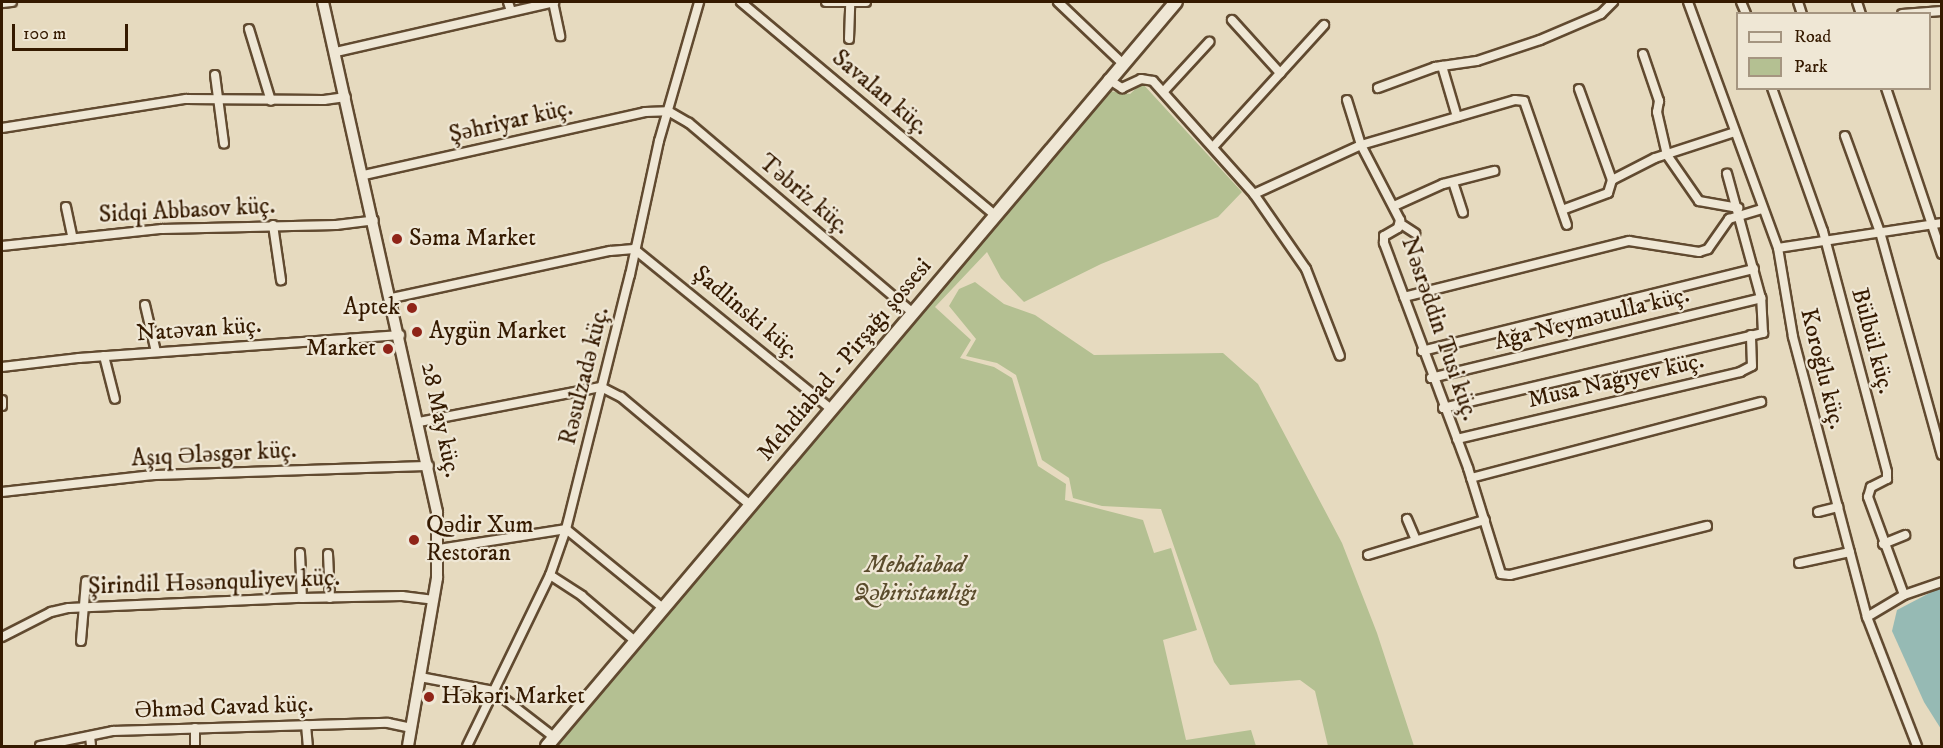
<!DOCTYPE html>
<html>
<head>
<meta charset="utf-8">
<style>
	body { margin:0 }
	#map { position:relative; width:1943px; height:748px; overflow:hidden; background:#e6dabf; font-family:"IM FELL DW Pica",serif }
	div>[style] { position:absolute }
	.green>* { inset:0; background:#b4c092 }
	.water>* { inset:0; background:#96bab4 }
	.roads { filter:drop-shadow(2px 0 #614a30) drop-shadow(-2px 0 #614a30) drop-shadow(0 2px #614a30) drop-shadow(0 -2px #614a30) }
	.minor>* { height:8px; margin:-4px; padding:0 4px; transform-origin:4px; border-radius:4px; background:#efe7d5 }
	.tertiary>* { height:10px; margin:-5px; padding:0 5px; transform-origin:5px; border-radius:5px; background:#efe7d5 }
	.secondary>* { height:12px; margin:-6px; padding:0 6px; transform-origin:6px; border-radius:6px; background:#efe7d5 }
	.dots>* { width:16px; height:16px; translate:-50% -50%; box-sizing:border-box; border:3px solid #efe7d5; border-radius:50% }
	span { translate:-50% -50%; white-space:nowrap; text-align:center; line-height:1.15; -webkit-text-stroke:4.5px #efe7d5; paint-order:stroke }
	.street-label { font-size:24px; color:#351a00 }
	.poi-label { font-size:24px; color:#351a00 }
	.left { translate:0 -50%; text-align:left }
	.right { translate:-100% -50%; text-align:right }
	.park-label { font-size:24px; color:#5b4c2c; font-style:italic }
	.frame { position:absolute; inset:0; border:3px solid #351a00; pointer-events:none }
	.legend { position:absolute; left:1736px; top:12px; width:195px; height:78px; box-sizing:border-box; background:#efe7d5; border:2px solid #a59580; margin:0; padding:8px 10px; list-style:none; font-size:18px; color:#351a00 }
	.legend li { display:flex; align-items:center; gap:12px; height:30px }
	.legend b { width:30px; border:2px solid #a59580 }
	.scale { position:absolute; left:12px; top:24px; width:116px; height:27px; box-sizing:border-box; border:3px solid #351a00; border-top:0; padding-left:8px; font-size:18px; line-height:21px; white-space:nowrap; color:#351a00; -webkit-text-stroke:4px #efe7d5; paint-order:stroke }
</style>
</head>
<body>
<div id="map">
	<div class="green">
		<i style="clip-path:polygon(1142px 83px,1242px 192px,1218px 217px,1101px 264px,1024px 302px,1001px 278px,987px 252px,935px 307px,971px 340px,960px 358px,994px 367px,1012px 378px,1038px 466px,1066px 484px,1065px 500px,1143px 520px,1154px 553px,1171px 548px,1197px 630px,1163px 640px,1186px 740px,1251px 730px,1256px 746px,556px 746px,1109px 91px,1130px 94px)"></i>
		<i style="clip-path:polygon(975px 282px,1004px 304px,1035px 315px,1094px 355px,1223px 353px,1258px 384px,1342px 543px,1377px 633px,1414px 746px,1328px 746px,1315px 691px,1300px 680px,1230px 685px,1214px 662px,1161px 509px,1102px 506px,1073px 498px,1069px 478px,1042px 460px,1016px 375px,997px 363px,966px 356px,976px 339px,949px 306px,959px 289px)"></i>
	</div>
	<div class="water">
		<i style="clip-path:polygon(1941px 587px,1942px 587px,1941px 729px,1924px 702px,1892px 631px,1897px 610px)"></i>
	</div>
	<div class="roads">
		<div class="minor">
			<i style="left:508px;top:2px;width:9px;rotate:72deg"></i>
			<i style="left:553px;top:2px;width:35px;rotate:78deg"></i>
			<i style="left:741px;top:2px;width:330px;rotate:40deg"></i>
			<i style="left:826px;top:2px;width:40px"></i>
			<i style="left:1058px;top:2px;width:88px;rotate:43.6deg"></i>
			<i style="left:1688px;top:2px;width:262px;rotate:69.9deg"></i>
			<i style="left:1778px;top:248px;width:90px;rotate:80.4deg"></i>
			<i style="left:1793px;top:337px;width:290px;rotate:75.2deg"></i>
			<i style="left:1867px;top:617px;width:138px;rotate:68.8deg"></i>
			<i style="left:1741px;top:2px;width:13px;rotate:67deg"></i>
			<i style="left:1798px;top:2px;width:13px;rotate:72deg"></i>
			<i style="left:1857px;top:2px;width:13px;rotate:72deg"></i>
			<i style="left:2px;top:3px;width:10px;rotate:-6deg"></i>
			<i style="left:1902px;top:14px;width:40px;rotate:-4.3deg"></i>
			<i style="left:1232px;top:20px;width:72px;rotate:47.8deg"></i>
			<i style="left:249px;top:29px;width:75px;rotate:73deg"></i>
			<i style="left:849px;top:39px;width:36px;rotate:-88deg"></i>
			<i style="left:336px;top:52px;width:224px;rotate:-12.9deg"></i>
			<i style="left:1643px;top:54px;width:50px;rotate:71.2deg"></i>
			<i style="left:1659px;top:101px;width:11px;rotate:100deg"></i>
			<i style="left:1657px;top:112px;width:44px;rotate:76.9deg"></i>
			<i style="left:1667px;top:155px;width:56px;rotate:55.2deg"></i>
			<i style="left:1699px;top:201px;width:40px;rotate:10deg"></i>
			<i style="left:1442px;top:66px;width:53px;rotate:73.6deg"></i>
			<i style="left:215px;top:75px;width:69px;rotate:82.5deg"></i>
			<i style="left:1108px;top:79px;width:17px;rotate:33deg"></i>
			<i style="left:1122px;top:88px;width:21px;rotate:-25deg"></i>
			<i style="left:1141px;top:79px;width:12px;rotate:9deg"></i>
			<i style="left:1153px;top:81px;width:152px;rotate:48.2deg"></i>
			<i style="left:1254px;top:194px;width:118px;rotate:-24.6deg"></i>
			<i style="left:1361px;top:145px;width:85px;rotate:62.5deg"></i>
			<i style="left:1400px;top:220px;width:8px;rotate:104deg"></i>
			<i style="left:1398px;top:228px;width:16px;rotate:150deg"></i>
			<i style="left:1384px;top:236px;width:7px;rotate:90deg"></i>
			<i style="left:1384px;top:243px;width:240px;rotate:69.5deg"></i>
			<i style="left:1468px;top:468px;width:111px;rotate:72.7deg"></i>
			<i style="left:1501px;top:574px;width:9px;rotate:6deg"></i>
			<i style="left:1510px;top:575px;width:203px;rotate:-14deg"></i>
			<i style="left:1378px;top:88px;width:61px;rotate:-20.2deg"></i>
			<i style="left:1435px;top:67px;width:42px;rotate:-8.1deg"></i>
			<i style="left:1477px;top:61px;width:66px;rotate:-18.4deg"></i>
			<i style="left:1540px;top:40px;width:66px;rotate:-23.1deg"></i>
			<i style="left:1601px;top:14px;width:17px;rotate:-45deg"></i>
			<i style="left:1772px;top:88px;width:152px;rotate:70.4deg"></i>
			<i style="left:1823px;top:231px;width:249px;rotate:75.1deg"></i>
			<i style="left:1887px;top:472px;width:7px;rotate:90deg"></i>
			<i style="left:1887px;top:479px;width:18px;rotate:153deg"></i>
			<i style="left:1871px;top:487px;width:10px;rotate:107deg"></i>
			<i style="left:1868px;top:497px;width:104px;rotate:69.8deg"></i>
			<i style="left:1886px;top:88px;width:175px;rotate:71.4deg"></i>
			<i style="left:1579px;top:89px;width:97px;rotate:70.1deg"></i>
			<i style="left:1164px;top:91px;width:67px;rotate:-47.4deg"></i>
			<i style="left:1347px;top:100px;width:47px;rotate:72.7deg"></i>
			<i style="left:1361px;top:145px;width:160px;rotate:-16.3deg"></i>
			<i style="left:1515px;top:100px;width:9px;rotate:6deg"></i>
			<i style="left:1524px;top:101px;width:131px;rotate:70.9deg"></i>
			<i style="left:2px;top:128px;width:186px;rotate:-9deg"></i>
			<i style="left:186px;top:99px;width:138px;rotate:0.4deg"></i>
			<i style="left:324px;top:100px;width:22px;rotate:-8deg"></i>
			<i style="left:1845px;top:136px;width:102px;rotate:70deg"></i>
			<i style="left:1880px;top:232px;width:231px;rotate:74.5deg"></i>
			<i style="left:1213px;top:147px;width:165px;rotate:-47.7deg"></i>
			<i style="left:364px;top:175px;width:288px;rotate:-12.6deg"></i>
			<i style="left:645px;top:112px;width:23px;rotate:-2deg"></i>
			<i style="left:668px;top:111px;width:24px;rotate:30deg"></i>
			<i style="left:689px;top:123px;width:292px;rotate:40.3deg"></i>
			<i style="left:1453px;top:182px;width:32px;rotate:72deg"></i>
			<i style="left:1254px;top:194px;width:91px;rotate:55.3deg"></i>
			<i style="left:1306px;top:269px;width:93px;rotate:68.7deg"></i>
			<i style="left:1394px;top:206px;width:54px;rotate:-24.2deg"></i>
			<i style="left:1443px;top:184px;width:53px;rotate:-14.3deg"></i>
			<i style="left:66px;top:207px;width:30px;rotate:78deg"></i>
			<i style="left:1562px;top:210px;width:49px;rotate:-20.3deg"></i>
			<i style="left:1608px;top:193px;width:14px;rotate:-73deg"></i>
			<i style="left:1612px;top:180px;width:48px;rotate:-27.1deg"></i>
			<i style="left:1655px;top:158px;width:84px;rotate:-18deg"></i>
			<i style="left:1401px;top:224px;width:17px;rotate:33deg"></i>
			<i style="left:273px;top:225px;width:56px;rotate:81.7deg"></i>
			<i style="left:2px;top:246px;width:161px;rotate:-6.1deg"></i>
			<i style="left:162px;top:229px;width:174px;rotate:-1.3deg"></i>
			<i style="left:336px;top:225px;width:38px;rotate:-7deg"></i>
			<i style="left:1778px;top:248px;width:166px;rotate:-8.7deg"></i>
			<i style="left:1404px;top:297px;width:232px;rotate:-14deg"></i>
			<i style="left:1629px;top:241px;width:71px;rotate:8.9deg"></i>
			<i style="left:1699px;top:252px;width:9px;rotate:-18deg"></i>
			<i style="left:1708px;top:249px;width:37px;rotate:-55deg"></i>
			<i style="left:1729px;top:219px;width:34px;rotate:-17deg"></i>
			<i style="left:392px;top:298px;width:223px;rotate:-12.2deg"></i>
			<i style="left:610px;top:251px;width:24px;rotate:-5deg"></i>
			<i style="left:634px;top:249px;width:254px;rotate:39.1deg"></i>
			<i style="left:145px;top:305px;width:48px;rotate:76.8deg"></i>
			<i style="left:1422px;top:351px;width:342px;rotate:-13.9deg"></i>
			<i style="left:104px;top:356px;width:44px;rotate:75.7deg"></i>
			<i style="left:2px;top:367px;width:78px;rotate:-6.7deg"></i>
			<i style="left:79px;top:358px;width:322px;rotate:-4.1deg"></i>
			<i style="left:1431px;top:378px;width:340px;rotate:-13.6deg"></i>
			<i style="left:2px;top:400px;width:6px;rotate:90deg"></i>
			<i style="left:1443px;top:408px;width:329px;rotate:-13.2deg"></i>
			<i style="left:1763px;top:333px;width:35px;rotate:-93deg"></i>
			<i style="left:1761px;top:298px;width:129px;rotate:-105.3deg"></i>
			<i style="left:419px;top:422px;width:185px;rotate:-10.9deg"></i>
			<i style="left:601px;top:387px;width:22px;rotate:27deg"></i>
			<i style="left:621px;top:397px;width:168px;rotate:39.9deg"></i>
			<i style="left:1457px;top:439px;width:291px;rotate:-13.3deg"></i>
			<i style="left:1740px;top:372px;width:13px;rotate:-27deg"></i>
			<i style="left:1752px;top:366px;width:31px;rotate:-92deg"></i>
			<i style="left:1471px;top:478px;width:300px;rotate:-14.7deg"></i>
			<i style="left:2px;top:492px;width:152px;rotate:-6.4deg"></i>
			<i style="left:153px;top:475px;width:276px;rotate:-1.9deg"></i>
			<i style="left:1818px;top:512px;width:21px;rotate:-14deg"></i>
			<i style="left:1407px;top:519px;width:23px;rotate:67deg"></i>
			<i style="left:1883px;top:544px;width:24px;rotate:-22deg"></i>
			<i style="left:439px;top:549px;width:129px;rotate:-8.9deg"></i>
			<i style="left:566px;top:529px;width:125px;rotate:39.2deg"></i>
			<i style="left:300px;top:553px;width:45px;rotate:87.5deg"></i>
			<i style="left:328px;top:554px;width:44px;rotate:87.4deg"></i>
			<i style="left:1368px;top:555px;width:122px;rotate:-16.7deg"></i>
			<i style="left:1799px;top:563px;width:52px;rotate:-12.2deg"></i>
			<i style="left:550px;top:575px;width:38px;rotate:33deg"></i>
			<i style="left:582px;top:596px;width:70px;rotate:40.3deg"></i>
			<i style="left:1867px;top:617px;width:43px;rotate:-30.7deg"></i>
			<i style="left:1904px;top:595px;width:40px;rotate:-18.9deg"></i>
			<i style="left:2px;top:637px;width:55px;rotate:-27deg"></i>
			<i style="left:51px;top:612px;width:18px;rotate:-13deg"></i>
			<i style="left:69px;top:608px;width:233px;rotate:-2.5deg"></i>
			<i style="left:302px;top:598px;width:100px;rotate:-1.1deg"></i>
			<i style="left:402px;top:596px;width:32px;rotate:7deg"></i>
			<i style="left:81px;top:641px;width:60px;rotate:-85.2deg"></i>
			<i style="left:420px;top:677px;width:75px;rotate:10.7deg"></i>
			<i style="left:494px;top:691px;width:77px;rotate:37.6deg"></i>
			<i style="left:306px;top:725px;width:21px;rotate:85deg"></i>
			<i style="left:195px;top:728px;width:18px;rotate:90deg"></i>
			<i style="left:90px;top:736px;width:10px;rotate:84deg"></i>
			<i style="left:40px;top:746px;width:75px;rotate:-11.6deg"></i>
			<i style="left:113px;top:731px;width:275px;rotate:-1.7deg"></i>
			<i style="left:388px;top:723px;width:24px;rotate:12deg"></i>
			<i style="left:467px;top:746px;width:190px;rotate:-64.1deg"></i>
			<i style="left:550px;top:575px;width:49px;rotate:-70.8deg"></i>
			<i style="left:566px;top:529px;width:262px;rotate:-75.9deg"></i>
			<i style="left:630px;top:275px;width:137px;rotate:-77.8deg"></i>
			<i style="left:659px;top:141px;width:145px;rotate:-73.9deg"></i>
		</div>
		<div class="tertiary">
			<i style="left:323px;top:2px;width:523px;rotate:77.4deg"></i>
			<i style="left:437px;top:512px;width:66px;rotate:90deg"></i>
			<i style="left:437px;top:578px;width:170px;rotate:99.8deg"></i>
		</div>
		<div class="secondary">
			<i style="left:547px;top:746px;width:974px;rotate:-49.79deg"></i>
		</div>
	</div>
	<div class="dots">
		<i style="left:397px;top:239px;background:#8f2418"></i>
		<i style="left:412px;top:308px;background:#8f2418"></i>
		<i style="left:417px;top:332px;background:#8f2418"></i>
		<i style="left:388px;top:349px;background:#8f2418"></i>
		<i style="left:414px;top:540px;background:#8f2418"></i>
		<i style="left:429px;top:697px;background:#8f2418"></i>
	</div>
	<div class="street-label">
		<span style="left:880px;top:93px;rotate:40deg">Savalan küç.</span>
		<span style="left:511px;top:122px;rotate:-13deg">Şəhriyar küç.</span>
		<span style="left:804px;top:195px;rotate:40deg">Təbriz küç.</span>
		<span style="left:187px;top:211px;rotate:-3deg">Sidqi Abbasov küç.</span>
		<span style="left:746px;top:313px;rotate:40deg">Şadlinski küç.</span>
		<span style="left:1592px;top:319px;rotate:-14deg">Ağa Neymətulla küç.</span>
		<span style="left:1439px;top:329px;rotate:71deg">Nəsrəddin Tusi küç.</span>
		<span style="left:199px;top:330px;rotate:-4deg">Natəvan küç.</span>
		<span style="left:1872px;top:341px;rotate:75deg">Bülbül küç.</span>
		<span style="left:845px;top:360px;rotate:-50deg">Mehdiabad - Pirşağı şossesi</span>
		<span style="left:1822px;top:369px;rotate:76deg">Koroğlu küç.</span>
		<span style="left:585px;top:376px;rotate:-76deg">Rəsulzadə küç.</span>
		<span style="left:1616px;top:381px;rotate:-13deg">Musa Nağıyev küç.</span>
		<span style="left:440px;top:420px;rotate:78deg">28 May küç.</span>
		<span style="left:214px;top:455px;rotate:-3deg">Aşıq Ələsgər küç.</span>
		<span style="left:214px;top:583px;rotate:-2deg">Şirindil Həsənquliyev küç.</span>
		<span style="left:224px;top:708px;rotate:-2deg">Əhməd Cavad küç.</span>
	</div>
	<div class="poi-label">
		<span class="left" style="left:409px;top:239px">Səma Market</span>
		<span class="right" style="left:400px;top:308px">Aptek</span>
		<span class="left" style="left:429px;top:332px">Aygün Market</span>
		<span class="right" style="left:376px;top:349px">Market</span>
		<span class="left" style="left:426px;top:540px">Qədir Xum<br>Restoran</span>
		<span class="left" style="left:441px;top:697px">Həkəri Market</span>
	</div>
	<div class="park-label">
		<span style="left:915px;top:580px">Mehdiabad<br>Qəbiristanlığı</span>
	</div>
	<div class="frame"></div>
	<ul class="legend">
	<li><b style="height:8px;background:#efe7d5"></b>Road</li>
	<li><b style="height:16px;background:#b4c092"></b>Park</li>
	</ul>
	<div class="scale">100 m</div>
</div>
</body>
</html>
